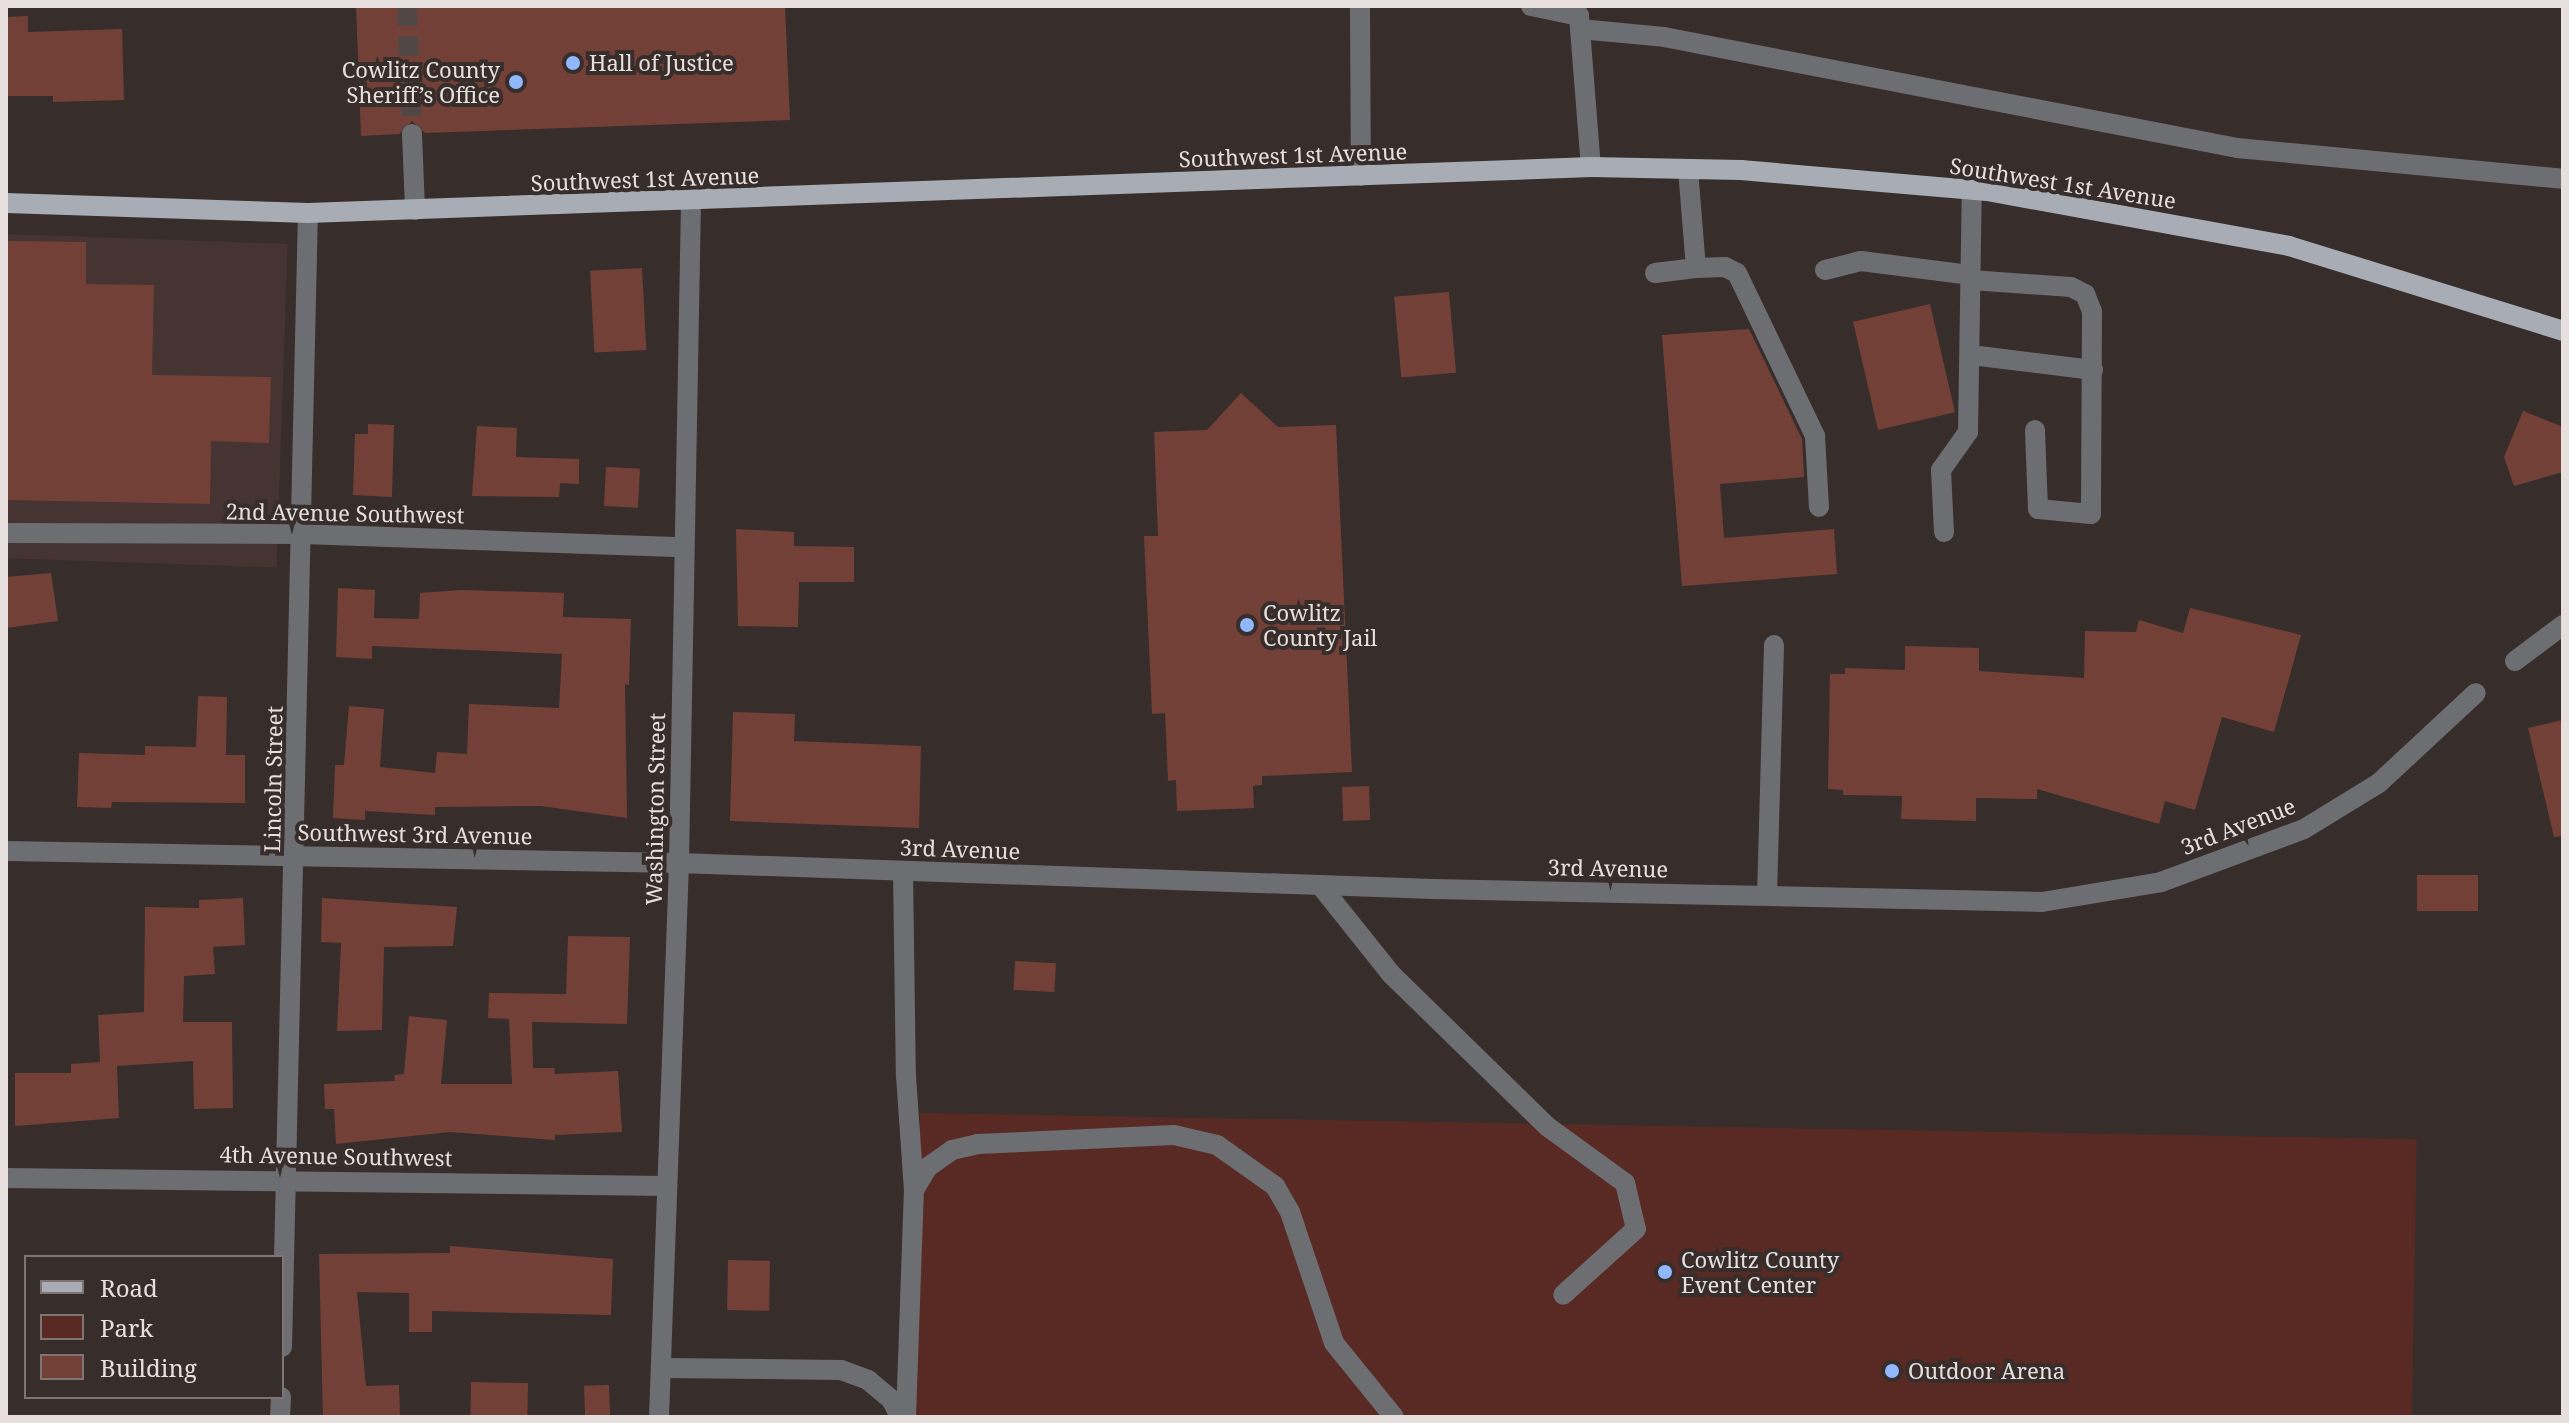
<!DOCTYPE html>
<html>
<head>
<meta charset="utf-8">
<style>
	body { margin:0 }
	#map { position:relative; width:2569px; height:1423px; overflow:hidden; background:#372d2b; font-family:"Noto Serif",serif }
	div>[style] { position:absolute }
	.built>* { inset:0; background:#453431; transform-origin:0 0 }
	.green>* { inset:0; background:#592a23; transform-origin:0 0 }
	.building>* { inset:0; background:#734038; transform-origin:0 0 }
	.minor-tunnel>* { height:20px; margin-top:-10px; transform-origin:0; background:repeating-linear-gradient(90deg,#514846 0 20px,transparent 0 30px) }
	.minor>* { height:20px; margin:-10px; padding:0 10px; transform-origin:10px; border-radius:10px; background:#6c6e72 }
	.major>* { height:20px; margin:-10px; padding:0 10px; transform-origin:10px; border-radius:10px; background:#a8acb4 }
	.dots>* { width:22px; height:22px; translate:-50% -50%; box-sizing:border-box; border:4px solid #372d2b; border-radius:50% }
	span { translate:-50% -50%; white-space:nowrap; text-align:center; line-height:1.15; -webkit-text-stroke:8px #372d2b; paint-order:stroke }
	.poi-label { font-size:22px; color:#e6dfde }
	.left { translate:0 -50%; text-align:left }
	.right { translate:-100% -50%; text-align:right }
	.street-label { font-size:22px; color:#e6dfde }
	.frame { position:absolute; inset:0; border:8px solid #e6dfde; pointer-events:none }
	.legend { position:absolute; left:24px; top:1255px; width:260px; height:144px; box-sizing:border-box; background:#372d2b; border:2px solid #7d7473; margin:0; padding:10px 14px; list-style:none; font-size:24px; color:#e6dfde }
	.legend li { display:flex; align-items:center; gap:16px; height:40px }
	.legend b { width:40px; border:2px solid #7d7473 }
</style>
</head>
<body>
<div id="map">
	<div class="built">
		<i style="left:6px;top:234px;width:282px;height:324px;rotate:2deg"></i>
	</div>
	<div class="green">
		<i style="left:920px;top:1113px;width:1497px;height:304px;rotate:1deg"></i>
	</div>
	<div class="building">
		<i style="clip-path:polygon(356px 6px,785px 6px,790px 120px,425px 133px,412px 121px,399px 134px,361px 136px)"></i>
		<i style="clip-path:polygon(28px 16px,28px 32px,122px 29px,124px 100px,53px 102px,53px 96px,6px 96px,6px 17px)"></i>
		<i style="clip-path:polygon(6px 241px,86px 242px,86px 284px,154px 285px,152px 375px,271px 377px,269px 443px,211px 441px,210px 504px,6px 500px)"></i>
		<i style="left:642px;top:268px;width:82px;height:52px;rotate:87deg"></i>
		<i style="left:1449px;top:292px;width:81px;height:55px;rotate:85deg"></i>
		<i style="left:1930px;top:304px;width:111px;height:79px;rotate:77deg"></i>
		<i style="clip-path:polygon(1749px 329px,1802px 439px,1804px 477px,1720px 484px,1724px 538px,1834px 529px,1837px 574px,1682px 586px,1662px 335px)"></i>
		<i style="clip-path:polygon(1241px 393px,1278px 427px,1336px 425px,1352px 772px,1262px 776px,1262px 785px,1253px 786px,1254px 808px,1177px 811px,1176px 780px,1168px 781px,1165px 713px,1152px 714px,1144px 536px,1158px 536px,1154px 432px,1207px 430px)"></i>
		<i style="clip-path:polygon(2523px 411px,2563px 427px,2563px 472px,2514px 486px,2504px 457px)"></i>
		<i style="clip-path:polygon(368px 424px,394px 425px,392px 497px,353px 495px,355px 434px,368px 434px)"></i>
		<i style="clip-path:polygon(477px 426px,517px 428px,516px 457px,579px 459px,579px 484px,560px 483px,559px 497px,472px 496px)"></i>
		<i style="left:606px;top:467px;width:34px;height:39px;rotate:3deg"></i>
		<i style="clip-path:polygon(736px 529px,794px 532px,794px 546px,854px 547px,854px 582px,799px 582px,798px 627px,738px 626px)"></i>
		<i style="clip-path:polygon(51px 573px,58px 621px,6px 628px,6px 577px)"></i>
		<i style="clip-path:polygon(338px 588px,375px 590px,374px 618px,419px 619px,420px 593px,461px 590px,564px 593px,563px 617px,631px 619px,629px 685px,625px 684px,627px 818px,541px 806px,435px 807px,435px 815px,365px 811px,365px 820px,333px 818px,335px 765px,344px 765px,349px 706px,384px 709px,380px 767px,435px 773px,437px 752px,467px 754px,469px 704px,559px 708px,562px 654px,372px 646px,372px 659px,336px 657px)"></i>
		<i style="clip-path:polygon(2190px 608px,2301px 635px,2274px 732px,2222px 717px,2195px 810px,2165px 801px,2159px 824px,2037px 789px,2037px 799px,1976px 798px,1976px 821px,1901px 819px,1902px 796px,1843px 795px,1843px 790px,1828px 789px,1830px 674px,1845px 674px,1845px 668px,1905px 670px,1905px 646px,1979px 648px,1979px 671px,2084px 678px,2085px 631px,2136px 632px,2139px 620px,2183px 633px)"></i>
		<i style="clip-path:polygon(198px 696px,227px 697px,226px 755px,245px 755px,245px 803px,112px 802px,111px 808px,77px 807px,79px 753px,145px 755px,145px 746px,196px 747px)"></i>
		<i style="clip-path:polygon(733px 712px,795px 714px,794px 741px,921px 746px,919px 828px,730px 821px)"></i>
		<i style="clip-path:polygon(2563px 720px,2563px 836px,2554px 837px,2528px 728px)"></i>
		<i style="left:1369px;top:786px;width:34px;height:27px;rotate:88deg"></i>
		<i style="left:2417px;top:875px;width:61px;height:36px"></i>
		<i style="clip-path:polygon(243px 898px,245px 945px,213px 947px,215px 974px,184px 976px,183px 1022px,232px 1022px,233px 1108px,194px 1109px,193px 1061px,117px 1066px,119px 1118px,15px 1126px,15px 1073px,71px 1073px,71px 1064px,100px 1062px,98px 1015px,144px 1012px,145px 907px,199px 908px,199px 900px)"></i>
		<i style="clip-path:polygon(322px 898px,457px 907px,453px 946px,384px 947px,382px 1030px,337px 1031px,341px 943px,321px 942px)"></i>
		<i style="clip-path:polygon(568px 936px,630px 937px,627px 1024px,532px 1022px,533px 1068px,554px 1068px,555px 1074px,618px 1071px,622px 1132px,555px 1135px,555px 1140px,450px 1132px,336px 1144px,334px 1109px,325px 1109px,324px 1084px,395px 1081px,394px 1075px,404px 1074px,409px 1016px,447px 1020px,441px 1084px,512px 1084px,509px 1019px,488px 1018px,489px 993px,566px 994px)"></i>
		<i style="left:1015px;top:961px;width:41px;height:29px;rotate:3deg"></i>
		<i style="clip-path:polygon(450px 1246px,613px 1259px,611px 1315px,432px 1311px,432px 1332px,409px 1332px,409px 1293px,357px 1292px,366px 1386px,399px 1385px,400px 1417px,323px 1417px,319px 1254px,450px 1253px)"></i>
		<i style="left:728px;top:1260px;width:42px;height:50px;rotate:1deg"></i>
		<i style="left:471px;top:1382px;width:57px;height:35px;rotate:1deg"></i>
		<i style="left:609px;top:1385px;width:32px;height:25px;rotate:88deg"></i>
	</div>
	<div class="minor-tunnel">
		<i style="left:407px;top:6px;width:128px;rotate:87.8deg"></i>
	</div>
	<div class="minor">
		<i style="left:1360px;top:6px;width:170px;rotate:89.7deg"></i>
		<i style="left:1531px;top:6px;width:49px;rotate:11.8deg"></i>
		<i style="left:1574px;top:6px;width:11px;rotate:63deg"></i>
		<i style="left:1579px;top:16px;width:151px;rotate:85.5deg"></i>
		<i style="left:1580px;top:29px;width:84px;rotate:5.4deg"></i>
		<i style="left:1664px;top:37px;width:584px;rotate:10.96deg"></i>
		<i style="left:2237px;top:148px;width:327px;rotate:5.4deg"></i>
		<i style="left:412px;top:134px;width:76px;rotate:87.7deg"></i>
		<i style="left:1688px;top:169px;width:99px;rotate:85.4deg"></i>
		<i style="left:1696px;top:268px;width:29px;rotate:-2deg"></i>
		<i style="left:1725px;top:267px;width:13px;rotate:27deg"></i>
		<i style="left:1737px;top:273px;width:181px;rotate:64.4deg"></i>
		<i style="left:1815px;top:436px;width:71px;rotate:86.8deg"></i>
		<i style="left:1825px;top:270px;width:37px;rotate:-14deg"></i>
		<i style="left:1861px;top:261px;width:111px;rotate:7.3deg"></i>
		<i style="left:1655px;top:273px;width:41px;rotate:-7deg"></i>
		<i style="left:1971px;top:280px;width:100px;rotate:4deg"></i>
		<i style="left:2071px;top:287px;width:16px;rotate:27deg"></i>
		<i style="left:2085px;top:294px;width:18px;rotate:68deg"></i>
		<i style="left:2092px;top:311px;width:203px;rotate:90.3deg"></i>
		<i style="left:2091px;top:514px;width:53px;rotate:-174.6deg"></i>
		<i style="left:2038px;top:509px;width:79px;rotate:-92.2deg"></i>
		<i style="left:1971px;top:355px;width:123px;rotate:7deg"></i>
		<i style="left:1944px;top:532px;width:62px;rotate:-92.8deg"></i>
		<i style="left:1941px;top:470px;width:47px;rotate:-54.6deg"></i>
		<i style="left:1968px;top:432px;width:242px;rotate:-89.1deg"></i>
		<i style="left:6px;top:533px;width:296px;rotate:0.2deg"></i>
		<i style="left:302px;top:534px;width:381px;rotate:2deg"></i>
		<i style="left:2515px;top:661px;width:60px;rotate:-36.9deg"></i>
		<i style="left:6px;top:851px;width:673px;rotate:1.02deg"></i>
		<i style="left:679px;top:863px;width:755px;rotate:1.97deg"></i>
		<i style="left:1434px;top:889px;width:608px;rotate:1.22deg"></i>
		<i style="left:2042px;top:902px;width:121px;rotate:-9.5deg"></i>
		<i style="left:2161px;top:882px;width:153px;rotate:-20.3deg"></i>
		<i style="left:2304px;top:829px;width:88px;rotate:-31.5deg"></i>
		<i style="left:2379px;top:783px;width:132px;rotate:-42.9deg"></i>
		<i style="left:903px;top:871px;width:205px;rotate:89.2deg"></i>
		<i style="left:906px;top:1076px;width:114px;rotate:86deg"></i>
		<i style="left:1320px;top:885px;width:114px;rotate:51.4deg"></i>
		<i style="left:1391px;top:974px;width:219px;rotate:44.3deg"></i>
		<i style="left:1548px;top:1127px;width:95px;rotate:36deg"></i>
		<i style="left:1625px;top:1183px;width:47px;rotate:76.6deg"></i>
		<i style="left:1636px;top:1229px;width:98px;rotate:137.9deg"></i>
		<i style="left:1767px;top:896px;width:251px;rotate:-88.4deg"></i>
		<i style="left:6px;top:1178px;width:660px;rotate:0.69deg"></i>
		<i style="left:282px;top:1347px;width:1134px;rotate:-88.69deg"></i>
		<i style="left:661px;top:1368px;width:180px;rotate:0.6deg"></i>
		<i style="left:841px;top:1370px;width:29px;rotate:20deg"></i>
		<i style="left:868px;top:1380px;width:30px;rotate:40deg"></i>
		<i style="left:891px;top:1399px;width:20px;rotate:63deg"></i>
		<i style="left:280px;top:1417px;width:20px;rotate:-87deg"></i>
		<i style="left:659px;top:1417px;width:554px;rotate:-87.93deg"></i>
		<i style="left:679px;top:863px;width:661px;rotate:-88.96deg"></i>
		<i style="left:906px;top:1417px;width:227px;rotate:-88deg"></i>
		<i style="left:914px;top:1190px;width:27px;rotate:-59deg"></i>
		<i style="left:928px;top:1167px;width:29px;rotate:-35deg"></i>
		<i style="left:952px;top:1150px;width:26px;rotate:-13deg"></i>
		<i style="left:977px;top:1144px;width:197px;rotate:-2.6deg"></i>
		<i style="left:1174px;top:1135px;width:44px;rotate:13.1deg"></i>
		<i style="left:1217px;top:1145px;width:71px;rotate:35.3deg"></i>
		<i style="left:1275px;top:1186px;width:30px;rotate:60deg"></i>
		<i style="left:1290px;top:1212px;width:138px;rotate:71.4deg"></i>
		<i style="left:1334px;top:1343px;width:95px;rotate:51deg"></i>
	</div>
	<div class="major">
		<i style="left:6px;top:203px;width:302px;rotate:1.9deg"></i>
		<i style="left:308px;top:213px;width:1284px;rotate:-2.05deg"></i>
		<i style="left:1591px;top:167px;width:150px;rotate:1.1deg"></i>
		<i style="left:1741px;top:170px;width:247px;rotate:4.9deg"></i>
		<i style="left:1987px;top:191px;width:307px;rotate:10.3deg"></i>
		<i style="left:2289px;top:246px;width:287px;rotate:17.2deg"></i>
	</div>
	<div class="dots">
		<i style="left:573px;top:63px;background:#91b8fd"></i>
		<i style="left:516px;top:82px;background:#91b8fd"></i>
		<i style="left:1247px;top:625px;background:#91b8fd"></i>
		<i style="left:1665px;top:1272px;background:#91b8fd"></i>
		<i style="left:1892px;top:1371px;background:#91b8fd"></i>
	</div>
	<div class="poi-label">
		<span class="left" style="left:589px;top:63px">Hall of Justice</span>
		<span class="right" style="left:500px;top:82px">Cowlitz County<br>Sheriff’s Office</span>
		<span class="left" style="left:1263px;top:625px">Cowlitz<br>County Jail</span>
		<span class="left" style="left:1681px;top:1272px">Cowlitz County<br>Event Center</span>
		<span class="left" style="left:1908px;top:1371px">Outdoor Arena</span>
	</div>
	<div class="street-label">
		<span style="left:1293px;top:155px;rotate:-2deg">Southwest 1st Avenue</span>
		<span style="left:645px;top:179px;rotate:-2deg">Southwest 1st Avenue</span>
		<span style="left:2063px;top:183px;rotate:9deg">Southwest 1st Avenue</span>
		<span style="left:345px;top:513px;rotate:1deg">2nd Avenue Southwest</span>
		<span style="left:273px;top:779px;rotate:-89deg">Lincoln Street</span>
		<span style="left:655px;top:809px;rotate:-89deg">Washington Street</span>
		<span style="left:2238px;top:826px;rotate:-21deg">3rd Avenue</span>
		<span style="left:415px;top:834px;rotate:1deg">Southwest 3rd Avenue</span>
		<span style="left:960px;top:849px;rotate:2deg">3rd Avenue</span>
		<span style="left:1608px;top:868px;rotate:1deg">3rd Avenue</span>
		<span style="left:336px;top:1156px;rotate:1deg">4th Avenue Southwest</span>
	</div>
	<div class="frame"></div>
	<ul class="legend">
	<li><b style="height:10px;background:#a8acb4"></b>Road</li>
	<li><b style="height:22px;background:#592a23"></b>Park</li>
	<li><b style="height:22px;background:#734038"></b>Building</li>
	</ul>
</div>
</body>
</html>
